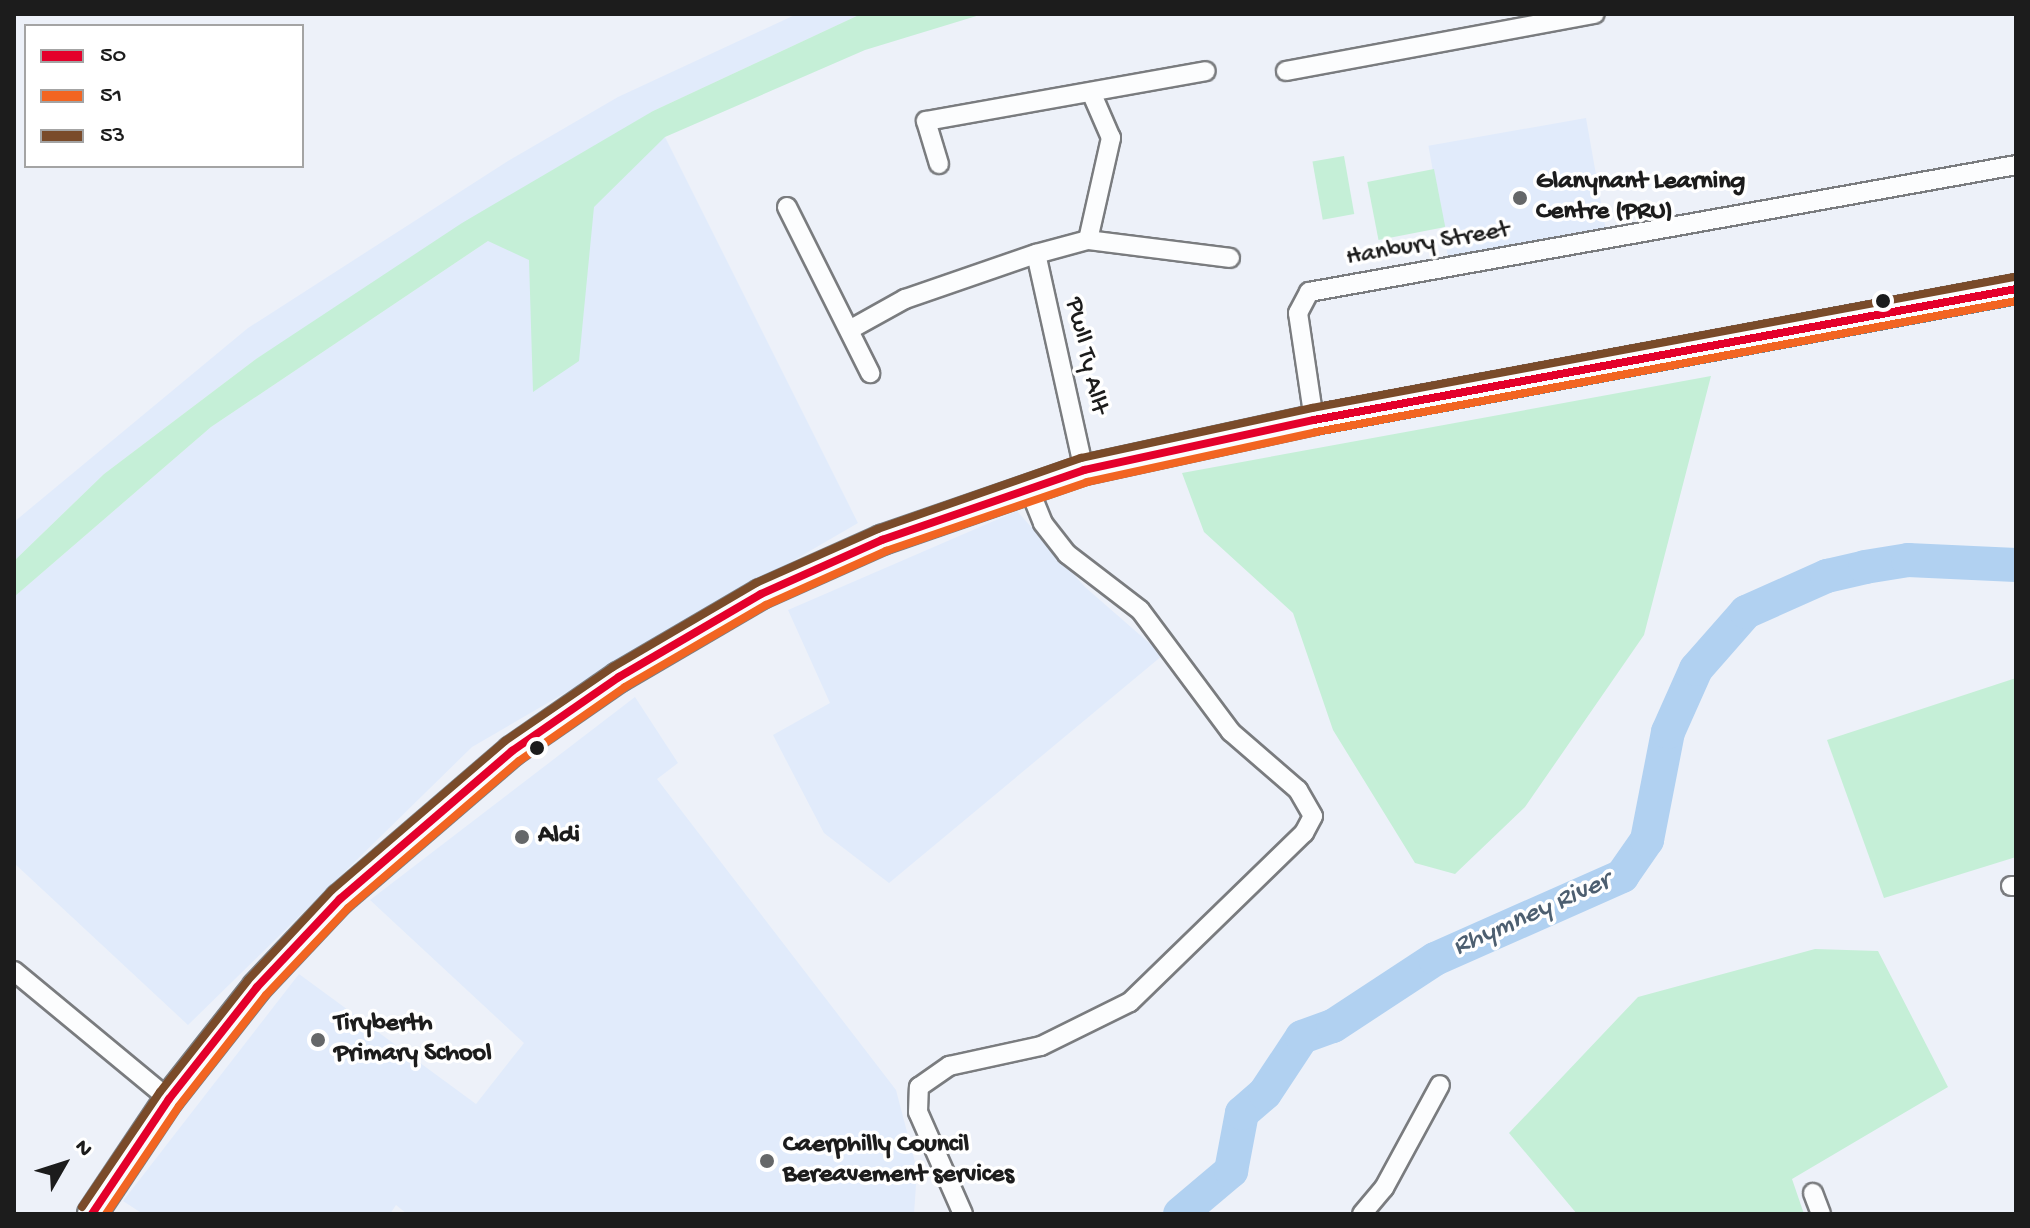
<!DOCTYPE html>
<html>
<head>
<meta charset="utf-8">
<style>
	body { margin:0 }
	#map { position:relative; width:2030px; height:1228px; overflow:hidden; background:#edf1f9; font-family:"Gochi Hand",sans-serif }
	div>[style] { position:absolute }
	.built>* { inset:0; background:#e1ebfb; transform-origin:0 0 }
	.green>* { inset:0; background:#c5efd7; transform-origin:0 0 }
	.river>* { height:34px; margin:-17px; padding:0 17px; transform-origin:17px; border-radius:17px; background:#b1d1f1 }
	.roads { filter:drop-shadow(2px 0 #7a7c7f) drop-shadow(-2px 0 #7a7c7f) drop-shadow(0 2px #7a7c7f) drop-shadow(0 -2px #7a7c7f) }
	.minor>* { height:18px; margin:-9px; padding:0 9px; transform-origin:9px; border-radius:9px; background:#fcfdfe }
	.primary>* { height:28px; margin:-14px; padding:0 14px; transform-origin:14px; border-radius:14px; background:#fcfdfe }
	.bus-1>* { height:8px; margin:-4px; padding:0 4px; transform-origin:4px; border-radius:4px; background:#e4002b }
	.bus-2>* { height:8px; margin:-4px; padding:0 4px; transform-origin:4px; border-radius:4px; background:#f26522 }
	.bus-3>* { height:8px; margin:-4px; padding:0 4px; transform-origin:4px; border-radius:4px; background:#7a4b2a }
	.dots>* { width:22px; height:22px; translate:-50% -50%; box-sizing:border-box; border:4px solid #fff; border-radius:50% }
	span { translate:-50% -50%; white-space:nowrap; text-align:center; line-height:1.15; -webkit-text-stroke:7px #fff; paint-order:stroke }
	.poi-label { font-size:26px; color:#1c1c1c; font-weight:700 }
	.left { translate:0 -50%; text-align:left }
	.street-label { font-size:26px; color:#1c1c1c }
	.water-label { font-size:28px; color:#4d5f70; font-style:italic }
	.frame { position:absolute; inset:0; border:16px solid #1c1c1c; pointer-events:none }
	.legend { position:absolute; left:24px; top:24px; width:280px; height:144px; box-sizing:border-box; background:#fff; border:2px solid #a4a4a4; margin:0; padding:10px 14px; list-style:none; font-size:24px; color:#1c1c1c }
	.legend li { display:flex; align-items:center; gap:16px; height:40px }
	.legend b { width:40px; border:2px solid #a4a4a4 }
	.north { position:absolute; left:24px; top:1124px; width:80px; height:80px; -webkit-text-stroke:6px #fff; paint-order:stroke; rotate:51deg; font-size:22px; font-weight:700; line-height:32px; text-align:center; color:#1c1c1c }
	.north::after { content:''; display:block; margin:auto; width:28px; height:36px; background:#1c1c1c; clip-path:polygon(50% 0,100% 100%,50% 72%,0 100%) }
</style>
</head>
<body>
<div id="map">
	<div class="built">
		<i style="clip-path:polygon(797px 14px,861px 14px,653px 111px,256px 359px,104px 474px,14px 561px,14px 522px,248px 328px,508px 161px,618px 97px)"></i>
		<i style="left:1586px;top:118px;width:124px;height:160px;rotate:80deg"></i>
		<i style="clip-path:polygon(665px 137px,858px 523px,472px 747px,188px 1025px,14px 863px,14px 597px,211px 427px,488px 241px)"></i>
		<i style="clip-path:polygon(1017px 511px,1085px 587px,1163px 655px,889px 883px,824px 833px,773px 735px,830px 703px,788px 610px)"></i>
		<i style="clip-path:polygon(635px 697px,678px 763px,657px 779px,896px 1090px,917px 1170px,914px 1214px,407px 1214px,396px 1205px,390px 1214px,143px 1214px,123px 1201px,299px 974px,476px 1104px,524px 1043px,370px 900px)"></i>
	</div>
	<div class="green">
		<i style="clip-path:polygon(861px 14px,983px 14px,865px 50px,665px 137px,594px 207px,579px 361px,533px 392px,529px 260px,488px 241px,211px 427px,14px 597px,14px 561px,104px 474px,256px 359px,462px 223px,653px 111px)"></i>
		<i style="left:1344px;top:156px;width:59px;height:32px;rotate:80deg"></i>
		<i style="left:1434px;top:169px;width:59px;height:68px;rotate:79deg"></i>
		<i style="clip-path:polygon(1711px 376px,1644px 635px,1525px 807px,1455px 874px,1415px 863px,1333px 730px,1293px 613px,1204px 532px,1182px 473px)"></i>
		<i style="clip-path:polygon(2016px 678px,2016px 857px,1884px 898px,1827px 740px)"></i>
		<i style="clip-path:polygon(1815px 949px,1878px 951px,1948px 1087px,1792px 1179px,1804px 1214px,1577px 1214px,1509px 1133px,1638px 997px)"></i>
	</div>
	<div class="river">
		<i style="left:1180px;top:1214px;width:67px;rotate:-40.1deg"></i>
		<i style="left:1231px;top:1171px;width:59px;rotate:-79.3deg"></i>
		<i style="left:1242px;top:1113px;width:30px;rotate:-41deg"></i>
		<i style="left:1265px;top:1093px;width:67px;rotate:-56.5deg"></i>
		<i style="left:1302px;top:1037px;width:33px;rotate:-20deg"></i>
		<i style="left:1333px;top:1026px;width:122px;rotate:-33.3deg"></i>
		<i style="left:1435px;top:959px;width:205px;rotate:-23.9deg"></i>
		<i style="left:1622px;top:876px;width:44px;rotate:-55.2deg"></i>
		<i style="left:1647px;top:840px;width:110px;rotate:-79deg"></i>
		<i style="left:1668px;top:732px;width:69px;rotate:-66deg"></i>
		<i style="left:1696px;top:669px;width:76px;rotate:-48.7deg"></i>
		<i style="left:1746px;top:612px;width:89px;rotate:-24deg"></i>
		<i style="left:1827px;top:576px;width:39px;rotate:-13deg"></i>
		<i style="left:1865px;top:567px;width:44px;rotate:-9.2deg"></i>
		<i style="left:1908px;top:560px;width:108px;rotate:2.7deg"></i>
	</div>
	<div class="roads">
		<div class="minor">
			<i style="left:1286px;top:71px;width:314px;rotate:-10.5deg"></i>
			<i style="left:939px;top:164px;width:45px;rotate:-106.8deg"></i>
			<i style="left:926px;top:121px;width:284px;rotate:-10.1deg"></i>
			<i style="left:787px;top:207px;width:186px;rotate:63.4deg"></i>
			<i style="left:1088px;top:240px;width:105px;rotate:-77.3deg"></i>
			<i style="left:1111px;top:138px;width:50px;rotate:-113.5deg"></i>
			<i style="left:851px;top:329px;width:62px;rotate:-29.1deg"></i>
			<i style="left:905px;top:299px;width:139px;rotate:-19deg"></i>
			<i style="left:1314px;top:420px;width:108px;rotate:-98.5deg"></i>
			<i style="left:1298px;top:313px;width:24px;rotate:-62deg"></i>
			<i style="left:1309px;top:292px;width:718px;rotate:-10.18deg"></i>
			<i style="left:1084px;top:470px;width:221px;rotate:-102.5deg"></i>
			<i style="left:1036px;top:254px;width:54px;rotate:-15.1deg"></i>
			<i style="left:1088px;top:240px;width:143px;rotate:7.2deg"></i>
			<i style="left:2011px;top:886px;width:5px"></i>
			<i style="left:14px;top:971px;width:201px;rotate:39.6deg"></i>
			<i style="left:1813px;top:1193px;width:22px;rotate:69deg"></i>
			<i style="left:963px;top:1214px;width:111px;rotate:-113.8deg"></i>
			<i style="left:918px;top:1112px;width:25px;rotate:-88deg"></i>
			<i style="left:919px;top:1087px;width:37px;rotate:-35deg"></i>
			<i style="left:949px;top:1066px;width:94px;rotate:-12.3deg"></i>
			<i style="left:1041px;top:1046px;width:99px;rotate:-26.3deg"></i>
			<i style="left:1130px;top:1002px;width:243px;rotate:-44.2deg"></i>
			<i style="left:1304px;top:833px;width:19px;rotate:-62deg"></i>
			<i style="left:1313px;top:816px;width:30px;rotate:-120deg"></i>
			<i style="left:1298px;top:790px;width:89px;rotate:-139.1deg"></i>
			<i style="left:1231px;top:732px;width:152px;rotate:-126.7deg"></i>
			<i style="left:1140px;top:610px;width:92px;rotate:-142.5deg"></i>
			<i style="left:1067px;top:554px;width:39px;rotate:-128deg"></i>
			<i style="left:1043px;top:523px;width:38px;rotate:-112deg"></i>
			<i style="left:1362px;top:1214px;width:34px;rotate:-50deg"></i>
			<i style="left:1384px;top:1188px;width:117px;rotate:-61.5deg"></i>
		</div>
		<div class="primary">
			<i style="left:92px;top:1214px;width:138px;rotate:-56.2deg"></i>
			<i style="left:169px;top:1099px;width:142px;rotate:-51.8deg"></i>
			<i style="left:257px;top:987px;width:121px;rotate:-46.7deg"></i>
			<i style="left:340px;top:899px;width:227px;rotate:-40.7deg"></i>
			<i style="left:512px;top:751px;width:130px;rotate:-34.7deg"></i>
			<i style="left:619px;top:677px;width:164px;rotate:-30.3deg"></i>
			<i style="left:761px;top:594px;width:133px;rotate:-24.1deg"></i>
			<i style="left:882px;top:540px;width:214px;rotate:-19.1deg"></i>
			<i style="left:1084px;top:470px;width:235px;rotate:-12.3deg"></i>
			<i style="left:1314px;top:420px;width:714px;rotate:-10.57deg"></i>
		</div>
	</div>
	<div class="bus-1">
		<i style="left:92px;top:1214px;width:138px;rotate:-56.2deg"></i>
		<i style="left:169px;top:1099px;width:142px;rotate:-51.8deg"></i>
		<i style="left:257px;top:987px;width:121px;rotate:-46.7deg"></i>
		<i style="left:340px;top:899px;width:227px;rotate:-40.7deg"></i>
		<i style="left:512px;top:751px;width:130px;rotate:-34.7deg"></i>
		<i style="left:619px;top:677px;width:164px;rotate:-30.3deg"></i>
		<i style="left:761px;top:594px;width:133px;rotate:-24.1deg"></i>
		<i style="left:882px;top:540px;width:214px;rotate:-19.1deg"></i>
		<i style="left:1084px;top:470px;width:235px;rotate:-12.3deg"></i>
		<i style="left:1314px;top:420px;width:714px;rotate:-10.57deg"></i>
	</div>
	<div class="bus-2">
		<i style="left:106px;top:1214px;width:130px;rotate:-55.9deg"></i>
		<i style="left:179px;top:1106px;width:141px;rotate:-51.9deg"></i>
		<i style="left:266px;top:995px;width:120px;rotate:-46.7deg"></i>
		<i style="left:348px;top:908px;width:225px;rotate:-40.7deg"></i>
		<i style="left:519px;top:761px;width:129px;rotate:-34.9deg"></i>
		<i style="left:625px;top:687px;width:163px;rotate:-30.2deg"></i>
		<i style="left:766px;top:605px;width:132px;rotate:-24.2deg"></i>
		<i style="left:886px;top:551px;width:213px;rotate:-18.9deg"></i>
		<i style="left:1087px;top:482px;width:234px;rotate:-12.3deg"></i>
		<i style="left:1316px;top:432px;width:712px;rotate:-10.6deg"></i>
	</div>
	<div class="bus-3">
		<i style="left:82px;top:1207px;width:139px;rotate:-55.9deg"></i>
		<i style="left:160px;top:1092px;width:142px;rotate:-51.8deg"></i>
		<i style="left:248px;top:980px;width:123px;rotate:-47deg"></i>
		<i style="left:332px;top:890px;width:228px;rotate:-40.7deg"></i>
		<i style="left:505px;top:741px;width:131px;rotate:-34.4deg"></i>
		<i style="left:613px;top:667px;width:166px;rotate:-30.4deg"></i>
		<i style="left:756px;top:583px;width:133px;rotate:-23.9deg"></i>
		<i style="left:878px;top:529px;width:215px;rotate:-19.3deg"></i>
		<i style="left:1081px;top:458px;width:236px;rotate:-12.2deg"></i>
		<i style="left:1312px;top:408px;width:714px;rotate:-10.57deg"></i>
	</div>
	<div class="dots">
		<i style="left:1520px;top:198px;background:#656769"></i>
		<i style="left:1883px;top:301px;background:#1c1c1c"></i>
		<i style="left:537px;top:748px;background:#1c1c1c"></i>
		<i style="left:522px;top:837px;background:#656769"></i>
		<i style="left:318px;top:1040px;background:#656769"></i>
		<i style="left:767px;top:1161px;background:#656769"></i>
	</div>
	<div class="poi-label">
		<span class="left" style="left:1536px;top:198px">Glanynant Learning<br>Centre (PRU)</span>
		<span class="left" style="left:538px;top:837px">Aldi</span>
		<span class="left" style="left:334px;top:1040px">Tiryberth<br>Primary School</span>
		<span class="left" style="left:783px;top:1161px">Caerphilly Council<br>Bereavement services</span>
	</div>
	<div class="street-label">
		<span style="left:1428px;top:245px;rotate:-10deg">Hanbury Street</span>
		<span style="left:1085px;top:356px;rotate:77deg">Pwll Ty Allt</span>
	</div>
	<div class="water-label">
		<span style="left:1532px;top:915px;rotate:-24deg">Rhymney River</span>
	</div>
	<div class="frame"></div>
	<ul class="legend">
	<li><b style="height:10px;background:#e4002b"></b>50</li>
	<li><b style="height:10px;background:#f26522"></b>51</li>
	<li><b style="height:10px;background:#7a4b2a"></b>53</li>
	</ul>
	<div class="north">N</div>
</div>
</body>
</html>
